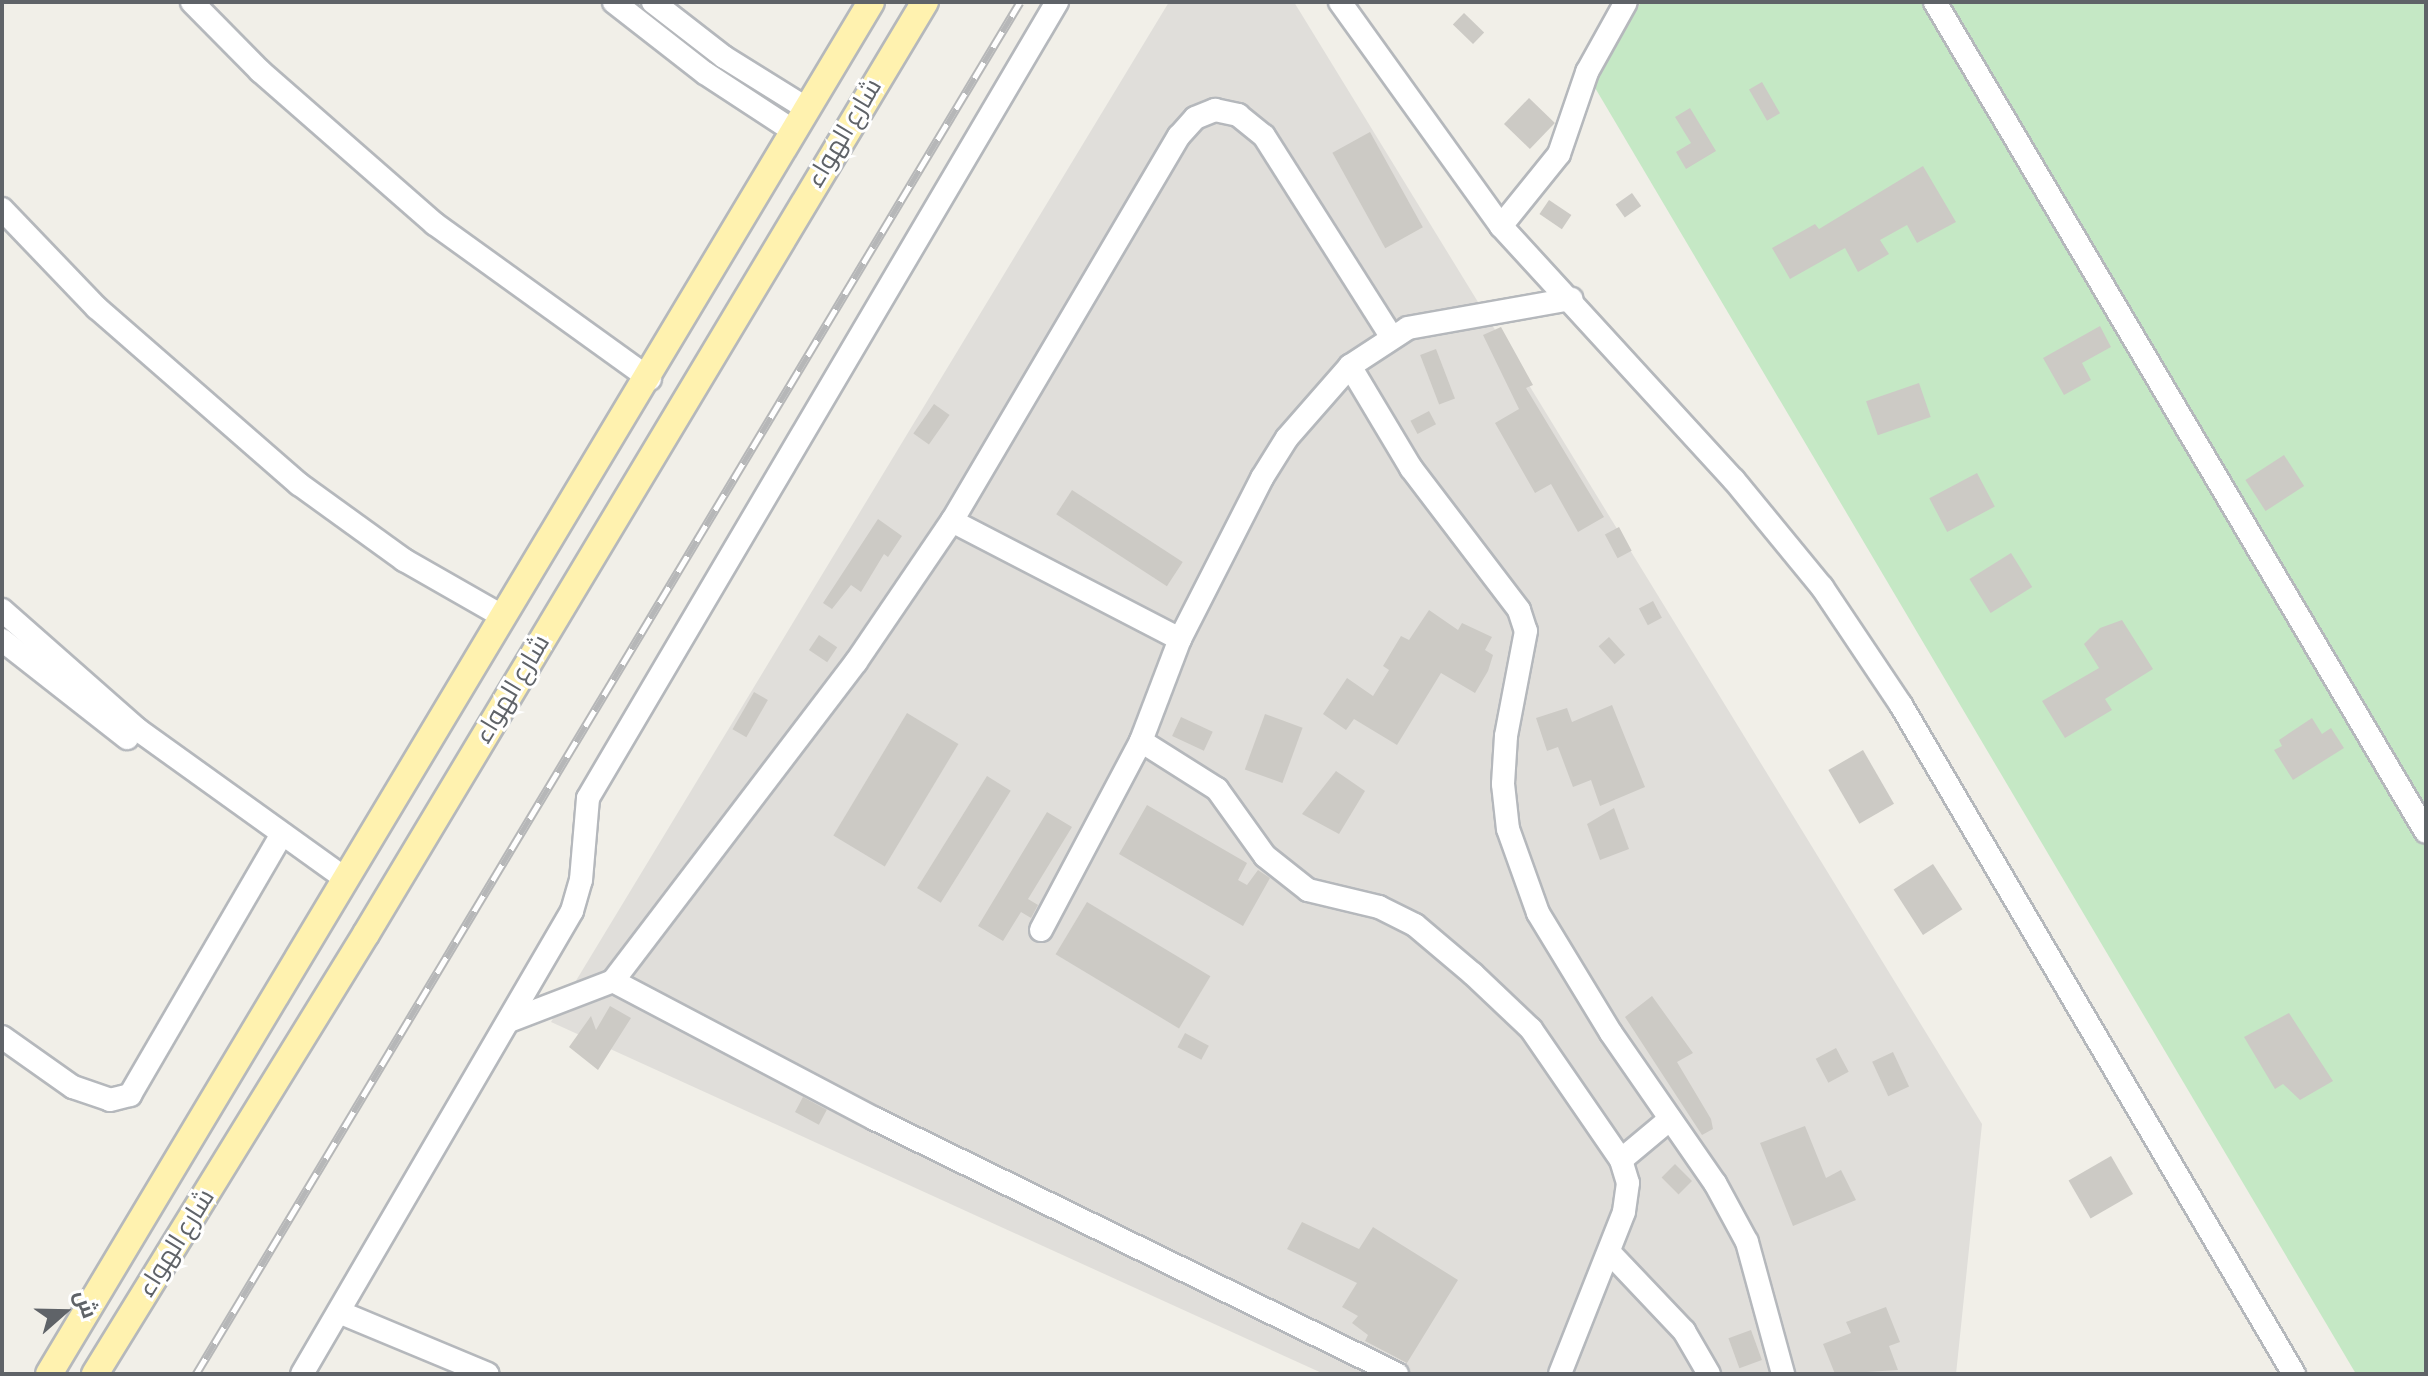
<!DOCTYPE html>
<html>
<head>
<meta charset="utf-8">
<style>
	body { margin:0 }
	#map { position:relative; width:2428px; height:1376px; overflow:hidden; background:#f1efe8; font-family:"Asap Condensed",Cairo,sans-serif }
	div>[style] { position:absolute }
	.industrial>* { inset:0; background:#e0deda }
	.green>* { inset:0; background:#c5e8c5 }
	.building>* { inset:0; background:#cccac5; transform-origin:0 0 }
	.roads { filter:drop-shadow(2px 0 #b5b8bc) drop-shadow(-2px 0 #b5b8bc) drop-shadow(0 2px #b5b8bc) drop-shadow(0 -2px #b5b8bc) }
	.minor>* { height:22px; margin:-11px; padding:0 11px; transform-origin:11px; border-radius:11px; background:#fff }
	.major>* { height:26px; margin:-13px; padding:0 13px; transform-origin:13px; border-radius:13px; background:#fff2af }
	.rail>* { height:9px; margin-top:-4.5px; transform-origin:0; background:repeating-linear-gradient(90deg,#fff 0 18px,#b6b7b8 0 36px); box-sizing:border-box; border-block:2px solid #b6b7b8 }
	span { translate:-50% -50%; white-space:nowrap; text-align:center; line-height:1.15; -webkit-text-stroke:6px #fff; paint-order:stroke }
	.street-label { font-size:26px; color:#5f6368 }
	.frame { position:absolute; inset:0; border:4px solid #5f6368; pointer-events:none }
	.north { position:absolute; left:24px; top:1272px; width:80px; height:80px; -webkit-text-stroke:6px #fff; paint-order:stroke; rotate:70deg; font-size:22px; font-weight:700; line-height:32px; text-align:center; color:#5f6368 }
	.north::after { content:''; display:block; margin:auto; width:28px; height:36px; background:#5f6368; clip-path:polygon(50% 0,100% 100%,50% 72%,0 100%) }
</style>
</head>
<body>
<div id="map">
	<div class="industrial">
		<i style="clip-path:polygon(1169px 2px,1294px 2px,1982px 1124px,1956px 1374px,1324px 1374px,551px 1022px)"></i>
	</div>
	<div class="green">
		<i style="clip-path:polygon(1641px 2px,2426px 2px,2426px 1374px,2356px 1374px,1591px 81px)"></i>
	</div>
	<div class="building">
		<i style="left:1464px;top:13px;width:28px;height:16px;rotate:44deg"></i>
		<i style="left:1762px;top:82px;width:36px;height:15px;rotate:60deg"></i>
		<i style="left:1529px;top:98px;width:36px;height:36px;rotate:44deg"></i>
		<i style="clip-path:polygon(1690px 108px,1716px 151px,1686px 169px,1676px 152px,1691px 143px,1675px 117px)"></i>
		<i style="left:1370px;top:132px;width:109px;height:43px;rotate:61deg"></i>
		<i style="clip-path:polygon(1923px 166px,1956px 222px,1917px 243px,1907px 225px,1880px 240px,1889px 254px,1858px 272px,1845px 248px,1790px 279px,1772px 248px,1815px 224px,1819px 229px)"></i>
		<i style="left:1632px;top:193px;width:16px;height:20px;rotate:55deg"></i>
		<i style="left:1549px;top:200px;width:27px;height:17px;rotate:34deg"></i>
		<i style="clip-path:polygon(2100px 326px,2111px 347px,2082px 363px,2091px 380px,2064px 395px,2043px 358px)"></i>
		<i style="clip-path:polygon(1501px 327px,1533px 385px,1526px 388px,1604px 517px,1578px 532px,1551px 484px,1535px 493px,1495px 423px,1519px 409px,1483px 335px)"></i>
		<i style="left:1436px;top:349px;width:53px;height:17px;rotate:69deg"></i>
		<i style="left:1919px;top:383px;width:36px;height:56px;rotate:71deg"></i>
		<i style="left:934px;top:404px;width:19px;height:36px;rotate:35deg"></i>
		<i style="left:1429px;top:411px;width:15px;height:21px;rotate:62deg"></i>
		<i style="left:2284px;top:455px;width:37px;height:46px;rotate:57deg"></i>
		<i style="left:1977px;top:473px;width:38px;height:54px;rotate:62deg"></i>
		<i style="left:1072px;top:490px;width:132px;height:29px;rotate:33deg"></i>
		<i style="clip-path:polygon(878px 519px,902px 536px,888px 557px,884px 554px,861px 592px,851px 585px,832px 609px,823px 603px)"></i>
		<i style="left:1619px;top:527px;width:27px;height:16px;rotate:62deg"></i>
		<i style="left:2011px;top:553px;width:40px;height:49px;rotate:58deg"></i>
		<i style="left:1653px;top:601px;width:19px;height:16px;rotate:62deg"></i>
		<i style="clip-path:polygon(1429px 610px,1458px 630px,1462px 623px,1492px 637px,1485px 650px,1493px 655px,1488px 671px,1475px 693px,1441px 673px,1397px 745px,1354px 719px,1346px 730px,1323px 714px,1347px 678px,1373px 696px,1389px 670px,1383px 666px,1401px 636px,1409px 640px)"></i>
		<i style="clip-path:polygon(2122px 620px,2153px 669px,2105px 699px,2112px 710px,2065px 738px,2042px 701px,2099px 668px,2084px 644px,2100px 628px)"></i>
		<i style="left:819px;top:635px;width:22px;height:18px;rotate:34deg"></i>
		<i style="left:1609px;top:637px;width:24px;height:14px;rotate:48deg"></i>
		<i style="left:754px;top:692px;width:16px;height:43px;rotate:30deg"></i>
		<i style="clip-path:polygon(1612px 705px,1645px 787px,1600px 806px,1591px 780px,1573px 787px,1558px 747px,1547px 751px,1536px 718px,1567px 708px,1572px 722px)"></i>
		<i style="left:907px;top:713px;width:60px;height:143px;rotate:31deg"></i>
		<i style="left:1265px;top:714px;width:40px;height:59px;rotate:20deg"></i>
		<i style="left:1181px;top:717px;width:35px;height:21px;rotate:25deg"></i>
		<i style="clip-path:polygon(2312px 718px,2322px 734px,2331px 728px,2344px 748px,2293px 780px,2274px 750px,2282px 746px,2279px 740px)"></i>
		<i style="left:1863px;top:750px;width:62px;height:40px;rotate:60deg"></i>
		<i style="clip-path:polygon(1336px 771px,1365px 791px,1339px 834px,1302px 814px)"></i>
		<i style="left:987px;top:776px;width:28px;height:132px;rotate:32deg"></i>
		<i style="clip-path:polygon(1147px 805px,1247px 863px,1238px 880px,1247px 885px,1258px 870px,1270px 878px,1243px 926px,1119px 854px)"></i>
		<i style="clip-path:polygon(1614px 808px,1629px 849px,1600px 860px,1587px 824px)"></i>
		<i style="clip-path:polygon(1047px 812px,1072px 827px,1028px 899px,1038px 905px,1031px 918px,1021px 912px,1003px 941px,978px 926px)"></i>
		<i style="left:1933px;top:864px;width:54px;height:47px;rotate:57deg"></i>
		<i style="left:1087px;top:902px;width:144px;height:61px;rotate:31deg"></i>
		<i style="clip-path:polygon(1652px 996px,1693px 1053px,1677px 1062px,1711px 1119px,1713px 1129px,1702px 1135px,1625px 1017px)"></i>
		<i style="clip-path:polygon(610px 1006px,631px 1018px,598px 1070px,569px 1047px,591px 1016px,596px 1030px)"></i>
		<i style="clip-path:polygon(2289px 1013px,2333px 1081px,2300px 1100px,2283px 1084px,2275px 1089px,2244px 1037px)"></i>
		<i style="left:1185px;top:1033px;width:27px;height:16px;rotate:28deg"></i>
		<i style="left:1836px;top:1048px;width:27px;height:23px;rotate:62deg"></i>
		<i style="left:1893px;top:1052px;width:38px;height:23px;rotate:65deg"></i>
		<i style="left:803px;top:1097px;width:27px;height:17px;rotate:28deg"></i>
		<i style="clip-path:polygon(1805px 1126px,1826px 1178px,1841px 1170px,1856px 1200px,1793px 1226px,1760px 1143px)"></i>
		<i style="left:2111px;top:1156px;width:44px;height:49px;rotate:60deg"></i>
		<i style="left:1675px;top:1164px;width:24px;height:19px;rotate:45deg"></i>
		<i style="clip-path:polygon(1302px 1222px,1359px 1249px,1373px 1227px,1458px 1280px,1407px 1363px,1365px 1341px,1368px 1335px,1352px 1323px,1358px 1316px,1342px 1307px,1357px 1283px,1287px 1249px)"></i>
		<i style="clip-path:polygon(1886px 1307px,1900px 1342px,1889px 1346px,1898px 1370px,1835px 1374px,1823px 1344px,1851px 1333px,1846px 1322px)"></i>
		<i style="left:1751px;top:1330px;width:32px;height:24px;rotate:70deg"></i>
	</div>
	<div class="roads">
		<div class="minor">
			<i style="left:192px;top:2px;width:97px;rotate:45.4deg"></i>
			<i style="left:260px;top:71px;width:232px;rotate:41.2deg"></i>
			<i style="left:435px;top:224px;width:265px;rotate:35.8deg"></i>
			<i style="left:614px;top:2px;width:115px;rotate:38deg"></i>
			<i style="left:705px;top:73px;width:104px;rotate:33.2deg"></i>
			<i style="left:653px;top:2px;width:90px;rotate:37.8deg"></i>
			<i style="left:724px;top:57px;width:97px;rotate:31.9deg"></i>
			<i style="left:1340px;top:2px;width:276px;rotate:54.3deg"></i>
			<i style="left:1501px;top:226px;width:345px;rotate:47.5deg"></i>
			<i style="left:1734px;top:480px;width:139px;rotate:50.6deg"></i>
			<i style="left:1822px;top:587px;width:142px;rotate:56.2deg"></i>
			<i style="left:1901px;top:705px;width:776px;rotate:59.57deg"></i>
			<i style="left:1935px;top:2px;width:964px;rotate:59.39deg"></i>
			<i style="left:2px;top:209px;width:137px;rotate:46.2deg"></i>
			<i style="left:97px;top:308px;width:268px;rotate:41.1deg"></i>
			<i style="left:299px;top:484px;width:130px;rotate:35.9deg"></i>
			<i style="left:404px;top:560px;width:113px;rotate:29.7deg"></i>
			<i style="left:1501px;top:226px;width:92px;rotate:-51.1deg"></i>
			<i style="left:1559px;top:154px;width:87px;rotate:-71.1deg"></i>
			<i style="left:1587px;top:72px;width:80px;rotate:-60.9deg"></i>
			<i style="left:1350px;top:366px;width:119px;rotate:59.1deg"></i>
			<i style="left:1411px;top:468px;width:178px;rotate:52.7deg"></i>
			<i style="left:1519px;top:610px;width:22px;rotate:72deg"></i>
			<i style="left:1526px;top:631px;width:107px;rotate:100.8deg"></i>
			<i style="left:1506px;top:736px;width:48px;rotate:93.6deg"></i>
			<i style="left:1503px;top:784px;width:45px;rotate:83.7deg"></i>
			<i style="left:1508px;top:829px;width:89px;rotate:70.3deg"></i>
			<i style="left:1538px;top:913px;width:140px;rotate:58.7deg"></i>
			<i style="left:1611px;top:1033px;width:183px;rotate:55.3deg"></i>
			<i style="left:1715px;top:1183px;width:67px;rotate:61.5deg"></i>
			<i style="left:1747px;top:1242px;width:137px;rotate:74.7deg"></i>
			<i style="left:952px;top:521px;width:257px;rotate:27.4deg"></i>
			<i style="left:1180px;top:639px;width:181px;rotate:-63deg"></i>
			<i style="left:1262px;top:478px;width:47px;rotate:-58deg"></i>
			<i style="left:1287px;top:438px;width:96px;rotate:-48.8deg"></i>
			<i style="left:1350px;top:366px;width:69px;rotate:-33.2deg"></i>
			<i style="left:1408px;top:328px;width:166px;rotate:-10.1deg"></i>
			<i style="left:2px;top:610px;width:180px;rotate:41.4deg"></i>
			<i style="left:137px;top:729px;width:257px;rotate:35.7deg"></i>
			<i style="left:2px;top:640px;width:159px;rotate:38.1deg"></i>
			<i style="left:1141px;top:741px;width:90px;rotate:32.3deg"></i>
			<i style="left:1217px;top:789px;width:82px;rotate:54.4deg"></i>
			<i style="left:1265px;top:856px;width:55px;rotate:38.3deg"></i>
			<i style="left:1308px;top:890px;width:73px;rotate:13.5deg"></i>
			<i style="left:1379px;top:907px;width:40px;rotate:26.6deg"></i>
			<i style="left:1415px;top:925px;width:76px;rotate:40.2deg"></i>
			<i style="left:1473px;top:974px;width:80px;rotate:43.5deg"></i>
			<i style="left:1531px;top:1029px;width:159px;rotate:55.5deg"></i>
			<i style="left:1621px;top:1160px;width:24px;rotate:73deg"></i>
			<i style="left:1628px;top:1183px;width:29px;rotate:98deg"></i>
			<i style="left:1624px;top:1212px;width:174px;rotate:111.6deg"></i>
			<i style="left:1041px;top:930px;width:214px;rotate:-62.1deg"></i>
			<i style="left:1141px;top:741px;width:109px;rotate:-69.1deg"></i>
			<i style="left:613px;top:981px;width:296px;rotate:27.8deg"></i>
			<i style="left:875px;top:1119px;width:581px;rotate:26.04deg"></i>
			<i style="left:509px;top:1021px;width:111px;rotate:-21deg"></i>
			<i style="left:613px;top:981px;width:401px;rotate:-52.7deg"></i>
			<i style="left:856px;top:662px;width:171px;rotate:-55.8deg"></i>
			<i style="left:952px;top:521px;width:447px;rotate:-59.5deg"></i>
			<i style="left:1179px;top:136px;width:24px;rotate:-48deg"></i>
			<i style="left:1195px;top:118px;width:22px;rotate:-22deg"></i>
			<i style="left:1215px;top:110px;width:24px;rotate:12deg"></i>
			<i style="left:1238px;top:115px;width:33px;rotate:39deg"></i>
			<i style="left:1264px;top:136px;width:237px;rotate:57.6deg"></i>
			<i style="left:2px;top:1037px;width:87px;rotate:35.2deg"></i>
			<i style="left:73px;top:1087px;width:39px;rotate:19deg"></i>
			<i style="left:110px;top:1100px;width:21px;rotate:-14deg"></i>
			<i style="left:130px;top:1095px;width:302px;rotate:-59.8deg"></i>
			<i style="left:1621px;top:1160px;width:64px;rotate:-39.9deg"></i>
			<i style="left:1610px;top:1253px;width:108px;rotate:46.5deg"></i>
			<i style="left:1684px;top:1331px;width:50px;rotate:59.8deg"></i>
			<i style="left:339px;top:1312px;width:161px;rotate:22.6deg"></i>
			<i style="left:302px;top:1374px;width:536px;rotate:-59.75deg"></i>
			<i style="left:572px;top:911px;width:32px;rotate:-74deg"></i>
			<i style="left:581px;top:880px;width:82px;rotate:-85.1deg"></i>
			<i style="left:588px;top:798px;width:924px;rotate:-59.49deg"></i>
		</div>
		<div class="major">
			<i style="left:49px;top:1374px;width:1599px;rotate:-59.07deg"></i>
			<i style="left:95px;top:1374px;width:517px;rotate:-58.37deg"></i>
			<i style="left:366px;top:934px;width:1087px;rotate:-59.05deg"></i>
		</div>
	</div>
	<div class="rail">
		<i style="left:196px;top:1374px;width:1600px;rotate:-59.01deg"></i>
	</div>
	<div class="street-label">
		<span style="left:844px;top:133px;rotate:-59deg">شارع الهواء</span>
		<span style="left:512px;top:689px;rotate:-59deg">شارع الهواء</span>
		<span style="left:176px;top:1243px;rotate:-58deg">شارع الهواء</span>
	</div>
	<div class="frame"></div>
	<div class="north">ش</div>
</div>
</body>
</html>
